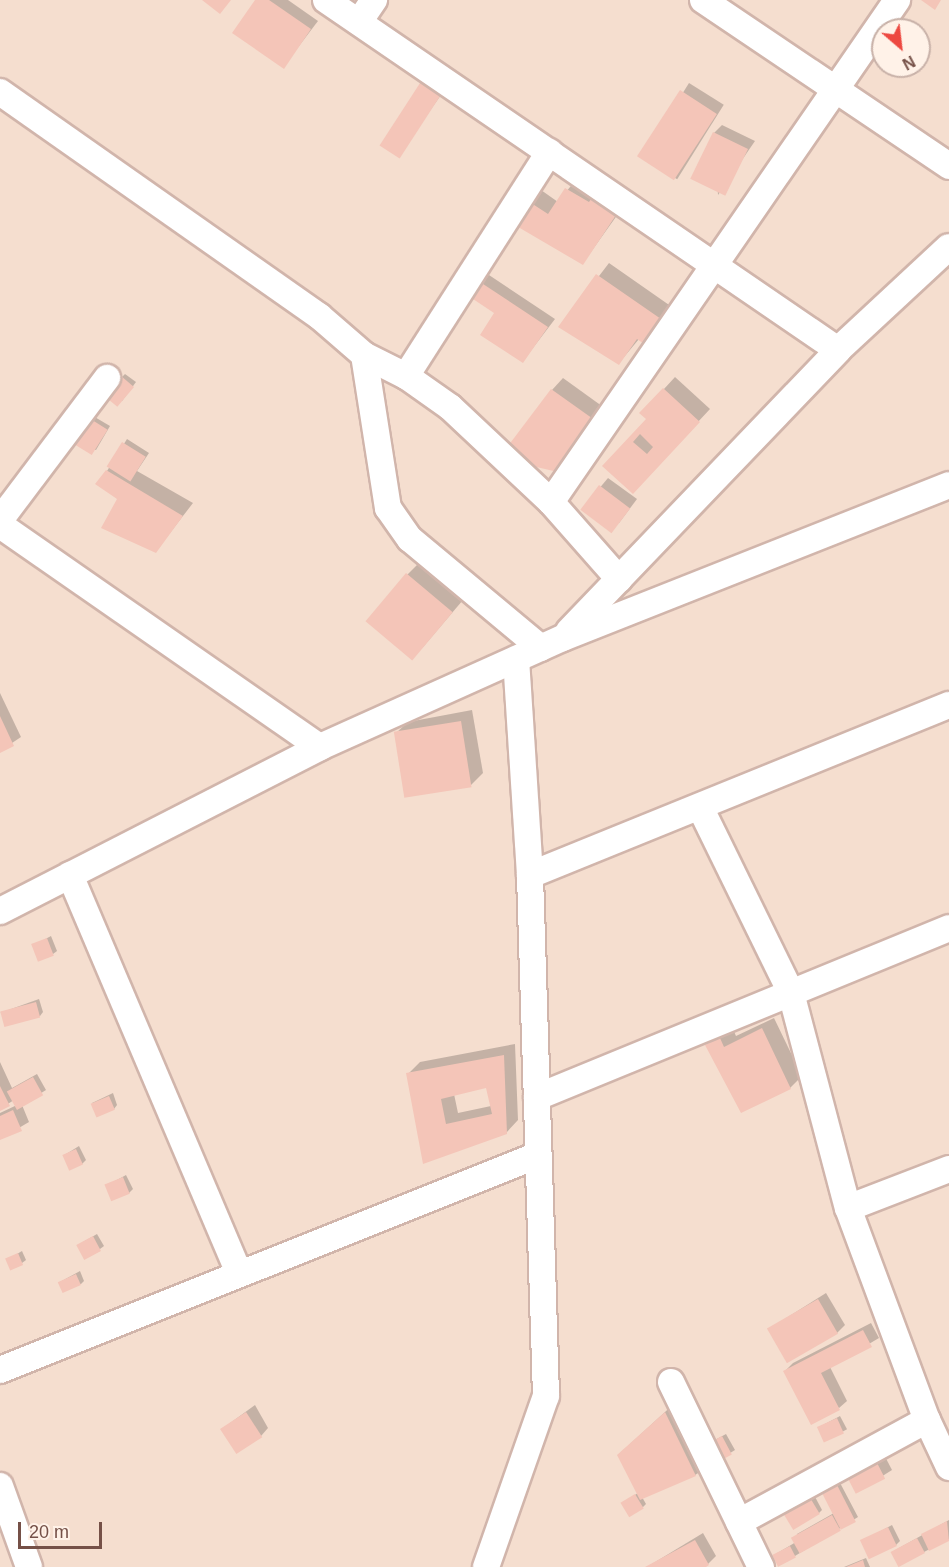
<!DOCTYPE html>
<html>
<head>
<meta charset="utf-8">
<style>
	body { margin:0 }
	#map { position:relative; width:949px; height:1567px; overflow:hidden; background:#fdeee1; font-family:Arial,sans-serif }
	div>[style] { position:absolute }
	.residential>* { inset:0; background:#f5decf }
	.shadow>* { inset:0; background:#0003; transform-origin:0 0 }
	.building>* { inset:0; background:#f4c5b8; transform-origin:0 0 }
	.roads { filter:drop-shadow(2px 0 #d1b5ab) drop-shadow(-2px 0 #d1b5ab) drop-shadow(0 2px #d1b5ab) drop-shadow(0 -2px #d1b5ab) }
	.minor>* { height:26px; margin:-13px; padding:0 13px; transform-origin:13px; border-radius:13px; background:#fff }
	span { translate:-50% -50%; white-space:nowrap; text-align:center; line-height:1.15; -webkit-text-stroke:4.5px #fff2e8; paint-order:stroke }
	.north { position:absolute; left:871px; top:18px; width:60px; height:60px; box-sizing:border-box; background:#fff2e8; border:2px solid #c8b1a8; border-radius:50%; rotate:152deg; font-size:16px; font-weight:700; line-height:24px; text-align:center; color:#755047 }
	.north::after { content:''; display:block; margin:auto; width:21px; height:27px; background:#ed4941; clip-path:polygon(50% 0,100% 100%,50% 72%,0 100%) }
	.scale { position:absolute; left:18px; top:1522px; width:84px; height:27px; box-sizing:border-box; border:3px solid #755047; border-top:0; padding-left:8px; font-size:18px; line-height:21px; white-space:nowrap; color:#755047; -webkit-text-stroke:4px #fff2e8; paint-order:stroke }
</style>
</head>
<body>
<div id="map">
	<div class="residential">
		<i style="clip-path:polygon(evenodd,0 0,949px 0,949px 1567px,0 1567px,0 0,883px 30px,919px 30px,919px 66px,883px 66px,883px 30px)"></i>
	</div>
	<div class="shadow">
		<i style="clip-path:polygon(257px 0,288px 0,318px 21px,283px 67px)"></i>
		<i style="clip-path:polygon(431px 73px,448px 85px,398px 156px)"></i>
		<i style="left:689px;top:83px;width:41px;height:88px;rotate:32deg"></i>
		<i style="clip-path:polygon(722px 125px,755px 141px,718px 195px,714px 133px)"></i>
		<i style="clip-path:polygon(578px 177px,628px 200px,583px 263px,529px 202px,541px 190px,558px 202px)"></i>
		<i style="clip-path:polygon(609px 263px,672px 307px,655px 330px,643px 342px,639px 339px,619px 363px,560px 327px)"></i>
		<i style="clip-path:polygon(489px 275px,555px 319px,523px 361px,496px 313px,472px 297px)"></i>
		<i style="clip-path:polygon(125px 374px,136px 382px,122px 401px,122px 377px)"></i>
		<i style="clip-path:polygon(675px 377px,710px 409px,644px 480px,604px 466px,648px 419px,664px 389px)"></i>
		<i style="clip-path:polygon(563px 378px,606px 409px,570px 458px,552px 390px)"></i>
		<i style="clip-path:polygon(93px 416px,110px 426px,96px 450px,75px 443px)"></i>
		<i style="clip-path:polygon(127px 439px,149px 453px,137px 471px,193px 503px,156px 551px,119px 499px,107px 471px)"></i>
		<i style="clip-path:polygon(608px 478px,637px 499px,619px 523px,582px 509px)"></i>
		<i style="clip-path:polygon(419px 563px,463px 600px,423px 647px,407px 575px)"></i>
		<i style="clip-path:polygon(0 693px,21px 737px,0 751px)"></i>
		<i style="clip-path:polygon(472px 710px,483px 773px,471px 785px,396px 733px,408px 722px)"></i>
		<i style="clip-path:polygon(51px 936px,57px 951px,53px 954px,34px 945px)"></i>
		<i style="clip-path:polygon(39px 999px,43px 1012px,40px 1016px,0 1013px)"></i>
		<i style="clip-path:polygon(774px 1018px,802px 1076px,790px 1088px,707px 1045px,732px 1027px,736px 1036px)"></i>
		<i style="clip-path:polygon(evenodd,515px 1044px,518px 1120px,506px 1133px,424px 1162px,408px 1074px,420px 1062px,515px 1044px,487px 1086px,491px 1106px,458px 1113px,454px 1094px,487px 1086px)"></i>
		<i style="clip-path:polygon(0 1062px,12px 1088px,37px 1074px,46px 1090px,22px 1105px,29px 1122px,0 1139px,0 1113px,17px 1105px,14px 1100px,0 1109px)"></i>
		<i style="clip-path:polygon(113px 1093px,117px 1105px,114px 1109px,92px 1103px)"></i>
		<i style="clip-path:polygon(79px 1146px,86px 1160px,82px 1164px,63px 1156px)"></i>
		<i style="clip-path:polygon(126px 1175px,133px 1189px,129px 1193px,106px 1186px)"></i>
		<i style="clip-path:polygon(97px 1234px,104px 1246px,100px 1249px,78px 1245px)"></i>
		<i style="clip-path:polygon(22px 1251px,26px 1260px,22px 1263px,7px 1260px)"></i>
		<i style="clip-path:polygon(80px 1271px,84px 1281px,81px 1284px,60px 1282px)"></i>
		<i style="clip-path:polygon(826px 1293px,845px 1325px,837px 1333px,769px 1329px)"></i>
		<i style="clip-path:polygon(871px 1323px,879px 1338px,830px 1367px,847px 1401px,839px 1408px,785px 1371px,793px 1363px)"></i>
		<i style="clip-path:polygon(677px 1401px,700px 1448px,726px 1434px,735px 1450px,695px 1475px,642px 1497px,646px 1504px,643px 1507px,622px 1503px,638px 1493px,618px 1455px)"></i>
		<i style="clip-path:polygon(255px 1405px,268px 1428px,261px 1436px,222px 1429px)"></i>
		<i style="left:840px;top:1416px;width:15px;height:24px;rotate:62deg"></i>
		<i style="clip-path:polygon(880px 1447px,892px 1470px,857px 1492px)"></i>
		<i style="clip-path:polygon(838px 1479px,858px 1517px,795px 1556px,774px 1555px,796px 1542px,797px 1534px,834px 1513px,822px 1489px)"></i>
		<i style="clip-path:polygon(813px 1493px,822px 1510px,819px 1513px,784px 1511px)"></i>
		<i style="clip-path:polygon(949px 1520px,949px 1539px,924px 1552px,892px 1552px)"></i>
		<i style="clip-path:polygon(892px 1525px,900px 1541px,896px 1545px,862px 1541px)"></i>
		<i style="clip-path:polygon(703px 1533px,716px 1556px,708px 1564px,647px 1567px)"></i>
		<i style="clip-path:polygon(866px 1558px,870px 1567px,844px 1567px)"></i>
	</div>
	<div class="building">
		<i style="clip-path:polygon(202px 0,231px 0,220px 14px)"></i>
		<i style="clip-path:polygon(255px 0,269px 0,311px 29px,284px 69px,232px 33px)"></i>
		<i style="clip-path:polygon(921px 0,941px 0,935px 10px)"></i>
		<i style="left:422px;top:80px;width:24px;height:78px;rotate:33deg"></i>
		<i style="left:680px;top:90px;width:44px;height:79px;rotate:33deg"></i>
		<i style="left:713px;top:132px;width:39px;height:52px;rotate:26deg"></i>
		<i style="clip-path:polygon(565px 188px,589px 202px,593px 196px,618px 212px,583px 265px,513px 224px,528px 201px,548px 214px)"></i>
		<i style="clip-path:polygon(596px 274px,661px 319px,644px 344px,637px 339px,619px 365px,558px 327px)"></i>
		<i style="clip-path:polygon(480px 282px,548px 327px,523px 363px,480px 335px,494px 313px,470px 297px)"></i>
		<i style="left:121px;top:376px;width:17px;height:26px;rotate:40deg"></i>
		<i style="clip-path:polygon(evenodd,663px 388px,700px 422px,633px 494px,602px 466px,646px 419px,639px 413px,663px 388px,640px 434px,653px 447px,647px 454px,633px 442px,640px 434px)"></i>
		<i style="clip-path:polygon(551px 389px,596px 421px,558px 472px,532px 466px,508px 446px)"></i>
		<i style="left:89px;top:418px;width:22px;height:30px;rotate:32deg"></i>
		<i style="left:122px;top:442px;width:28px;height:29px;rotate:32deg"></i>
		<i style="clip-path:polygon(106px 470px,183px 516px,156px 553px,101px 528px,117px 499px,95px 484px)"></i>
		<i style="left:599px;top:485px;width:39px;height:31px;rotate:37deg"></i>
		<i style="left:406px;top:573px;width:61px;height:63px;rotate:40deg"></i>
		<i style="clip-path:polygon(0 716px,14px 746px,0 753px)"></i>
		<i style="left:461px;top:721px;width:67px;height:68px;rotate:81deg"></i>
		<i style="left:47px;top:938px;width:19px;height:17px;rotate:69deg"></i>
		<i style="left:36px;top:1002px;width:16px;height:37px;rotate:75deg"></i>
		<i style="clip-path:polygon(762px 1028px,791px 1089px,741px 1113px,705px 1045px,720px 1038px,724px 1047px)"></i>
		<i style="clip-path:polygon(evenodd,504px 1055px,507px 1134px,423px 1164px,406px 1073px,504px 1055px,486px 1088px,492px 1114px,446px 1124px,441px 1099px,486px 1088px)"></i>
		<i style="left:33px;top:1077px;width:21px;height:30px;rotate:61deg"></i>
		<i style="clip-path:polygon(0 1086px,10px 1106px,0 1111px)"></i>
		<i style="left:109px;top:1096px;width:15px;height:20px;rotate:67deg"></i>
		<i style="clip-path:polygon(13px 1110px,22px 1131px,0 1140px,0 1116px)"></i>
		<i style="left:76px;top:1149px;width:17px;height:15px;rotate:66deg"></i>
		<i style="left:123px;top:1177px;width:18px;height:20px;rotate:68deg"></i>
		<i style="left:93px;top:1236px;width:17px;height:19px;rotate:62deg"></i>
		<i style="left:18px;top:1253px;width:13px;height:14px;rotate:67deg"></i>
		<i style="left:76px;top:1274px;width:12px;height:20px;rotate:66deg"></i>
		<i style="left:818px;top:1299px;width:40px;height:59px;rotate:60deg"></i>
		<i style="clip-path:polygon(863px 1330px,872px 1347px,821px 1373px,840px 1410px,811px 1425px,783px 1371px)"></i>
		<i style="left:246px;top:1412px;width:30px;height:31px;rotate:57deg"></i>
		<i style="clip-path:polygon(665px 1412px,696px 1476px,640px 1500px,617px 1455px)"></i>
		<i style="left:837px;top:1418px;width:17px;height:22px;rotate:66deg"></i>
		<i style="left:722px;top:1436px;width:21px;height:32px;rotate:62deg"></i>
		<i style="left:872px;top:1453px;width:29px;height:33px;rotate:63deg"></i>
		<i style="left:835px;top:1481px;width:46px;height:17px;rotate:63deg"></i>
		<i style="left:635px;top:1494px;width:17px;height:17px;rotate:59deg"></i>
		<i style="left:809px;top:1496px;width:21px;height:31px;rotate:59deg"></i>
		<i style="left:832px;top:1515px;width:18px;height:47px;rotate:61deg"></i>
		<i style="clip-path:polygon(947px 1521px,949px 1541px,929px 1551px,921px 1534px)"></i>
		<i style="left:888px;top:1527px;width:21px;height:31px;rotate:65deg"></i>
		<i style="left:917px;top:1538px;width:17px;height:30px;rotate:62deg"></i>
		<i style="clip-path:polygon(695px 1540px,709px 1565px,706px 1567px,645px 1567px)"></i>
		<i style="left:790px;top:1546px;width:13px;height:20px;rotate:63deg"></i>
		<i style="clip-path:polygon(863px 1560px,865px 1567px,846px 1567px)"></i>
	</div>
	<div class="roads">
		<div class="minor">
			<i style="left:326px;top:0;width:620px;rotate:34.36deg"></i>
			<i style="left:703px;top:0;width:297px;rotate:34deg"></i>
			<i style="left:359px;top:22px;width:27px;rotate:-56deg"></i>
			<i style="left:0;top:92px;width:390px;rotate:35.1deg"></i>
			<i style="left:319px;top:316px;width:60px;rotate:40.9deg"></i>
			<i style="left:364px;top:355px;width:155px;rotate:81.1deg"></i>
			<i style="left:388px;top:508px;width:38px;rotate:55deg"></i>
			<i style="left:410px;top:539px;width:170px;rotate:39.8deg"></i>
			<i style="left:364px;top:355px;width:47px;rotate:26.6deg"></i>
			<i style="left:406px;top:376px;width:54px;rotate:35.2deg"></i>
			<i style="left:450px;top:407px;width:139px;rotate:43.2deg"></i>
			<i style="left:551px;top:502px;width:103px;rotate:48.6deg"></i>
			<i style="left:406px;top:376px;width:266px;rotate:-57.4deg"></i>
			<i style="left:551px;top:502px;width:610px;rotate:-55.42deg"></i>
			<i style="left:0;top:520px;width:178px;rotate:-53deg"></i>
			<i style="left:0;top:525px;width:389px;rotate:34.8deg"></i>
			<i style="left:569px;top:631px;width:389px;rotate:-46.2deg"></i>
			<i style="left:838px;top:350px;width:151px;rotate:-42.9deg"></i>
			<i style="left:700px;top:807px;width:207px;rotate:63.9deg"></i>
			<i style="left:791px;top:993px;width:222px;rotate:75.2deg"></i>
			<i style="left:848px;top:1208px;width:226px;rotate:69.6deg"></i>
			<i style="left:927px;top:1420px;width:52px;rotate:64.9deg"></i>
			<i style="left:70px;top:875px;width:433px;rotate:67deg"></i>
			<i style="left:530px;top:875px;width:452px;rotate:-22.1deg"></i>
			<i style="left:0;top:911px;width:360px;rotate:-27.1deg"></i>
			<i style="left:320px;top:747px;width:266px;rotate:-24.2deg"></i>
			<i style="left:563px;top:638px;width:415px;rotate:-21.6deg"></i>
			<i style="left:537px;top:1097px;width:445px;rotate:-22.3deg"></i>
			<i style="left:848px;top:1208px;width:108px;rotate:-21.1deg"></i>
			<i style="left:0;top:1370px;width:579px;rotate:-21.78deg"></i>
			<i style="left:671px;top:1382px;width:206px;rotate:64.1deg"></i>
			<i style="left:0;top:1486px;width:86px;rotate:70.3deg"></i>
			<i style="left:739px;top:1522px;width:214px;rotate:-28.5deg"></i>
			<i style="left:486px;top:1567px;width:181px;rotate:-70.7deg"></i>
			<i style="left:546px;top:1396px;width:521px;rotate:-91.76deg"></i>
			<i style="left:530px;top:875px;width:216px;rotate:-93.7deg"></i>
		</div>
	</div>
	<div class="north">N</div>
	<div class="scale">20 m</div>
</div>
</body>
</html>
